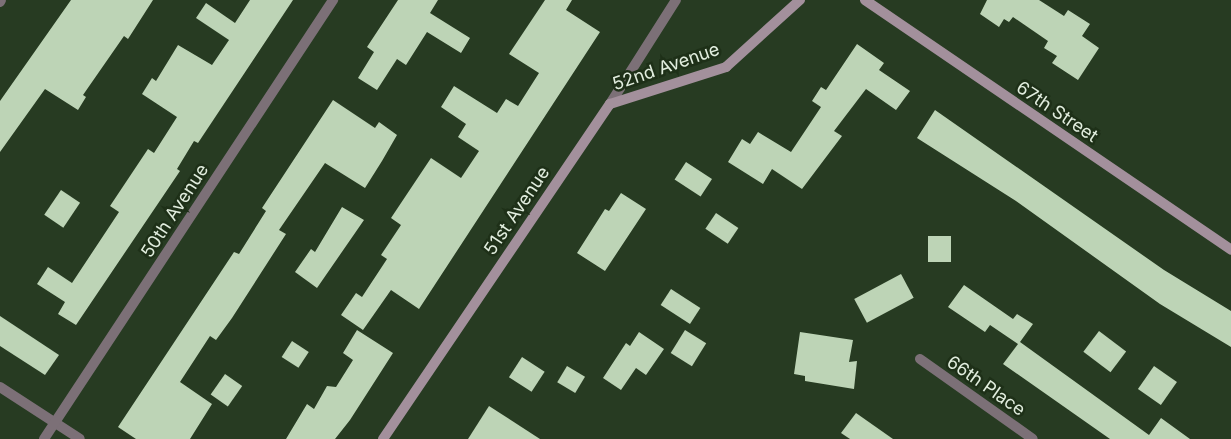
<!DOCTYPE html>
<html>
<head>
<meta charset="utf-8">
<style>
	body { margin:0 }
	#map { position:relative; width:1231px; height:439px; overflow:hidden; background:#273b22; font-family:Inter,sans-serif }
	div>[style] { position:absolute }
	.building>* { inset:0; background:#bdd4b6; transform-origin:0 0 }
	.street>* { height:10px; margin:-5px; padding:0 5px; transform-origin:5px; border-radius:5px; background:#7c7077 }
	.secondary>* { height:10px; margin:-5px; padding:0 5px; transform-origin:5px; border-radius:5px; background:#a3909c }
	span { translate:-50% -50%; white-space:nowrap; text-align:center; line-height:1.15; -webkit-text-stroke:5px #1e3018; paint-order:stroke }
	.street-label { font-size:18px; color:#e1edde }
</style>
</head>
<body>
<div id="map">
	<div class="building">
		<i style="clip-path:polygon(71px 0,153px 0,128px 39px,124px 36px,83px 95px,86px 97px,78px 110px,45px 89px,0 152px,0 101px)"></i>
		<i style="clip-path:polygon(250px 0,293px 0,198px 143px,194px 141px,177px 169px,180px 171px,76px 325px,58px 314px,65px 302px,37px 284px,48px 267px,72px 283px,119px 212px,110px 206px,148px 149px,154px 153px,177px 117px,142px 94px,152px 78px,156px 81px,178px 45px,212px 65px,229px 40px,196px 18px,206px 3px,235px 23px)"></i>
		<i style="clip-path:polygon(398px 0,438px 0,430px 13px,470px 38px,461px 53px,427px 32px,406px 65px,397px 59px,377px 90px,358px 78px,374px 52px,367px 47px)"></i>
		<i style="clip-path:polygon(545px 0,572px 0,566px 10px,600px 32px,419px 309px,391px 290px,363px 330px,341px 315px,356px 293px,362px 297px,387px 259px,381px 255px,401px 225px,391px 218px,431px 158px,461px 178px,479px 151px,458px 137px,466px 124px,441px 107px,454px 86px,497px 113px,506px 99px,518px 106px,539px 73px,509px 54px)"></i>
		<i style="clip-path:polygon(987px 0,1039px 0,1064px 16px,1068px 10px,1090px 24px,1082px 36px,1099px 48px,1078px 80px,1052px 63px,1057px 56px,1044px 48px,1048px 41px,1013px 17px,1009px 22px,1004px 19px,999px 27px,980px 14px)"></i>
		<i style="clip-path:polygon(857px 44px,884px 63px,879px 70px,910px 91px,896px 110px,866px 89px,834px 131px,842px 136px,802px 189px,772px 169px,763px 184px,728px 162px,742px 139px,750px 144px,758px 132px,791px 152px,821px 107px,812px 101px,821px 87px,826px 90px)"></i>
		<i style="clip-path:polygon(333px 100px,375px 128px,379px 122px,397px 135px,382px 161px,365px 188px,325px 163px,279px 230px,286px 234px,232px 318px,216px 340px,210px 336px,180px 382px,212px 404px,190px 439px,136px 439px,118px 427px,234px 252px,239px 254px,266px 211px,262px 208px)"></i>
		<i style="clip-path:polygon(935px 110px,1164px 270px,1231px 311px,1231px 347px,1160px 304px,1016px 201px,917px 138px)"></i>
		<i style="left:686px;top:162px;width:31px;height:21px;rotate:33deg"></i>
		<i style="left:61px;top:190px;width:23px;height:30px;rotate:34deg"></i>
		<i style="clip-path:polygon(621px 193px,646px 209px,605px 271px,577px 253px,605px 209px,609px 211px)"></i>
		<i style="clip-path:polygon(342px 207px,364px 220px,317px 288px,295px 272px,311px 249px,315px 252px)"></i>
		<i style="left:716px;top:213px;width:27px;height:19px;rotate:34deg"></i>
		<i style="left:951px;top:236px;width:26px;height:23px;rotate:90deg"></i>
		<i style="left:901px;top:274px;width:27px;height:53px;rotate:62deg"></i>
		<i style="clip-path:polygon(964px 285px,1013px 319px,1017px 314px,1033px 324px,1020px 342px,1149px 435px,1161px 418px,1190px 439px,1110px 439px,1003px 364px,1018px 344px,990px 325px,985px 332px,948px 307px)"></i>
		<i style="left:671px;top:289px;width:35px;height:19px;rotate:33deg"></i>
		<i style="clip-path:polygon(0 316px,59px 355px,45px 375px,0 346px)"></i>
		<i style="clip-path:polygon(357px 330px,393px 353px,350px 420px,335px 439px,286px 439px,307px 404px,314px 409px,327px 386px,336px 387px,353px 360px,343px 353px)"></i>
		<i style="left:685px;top:330px;width:25px;height:27px;rotate:32deg"></i>
		<i style="left:1099px;top:331px;width:34px;height:26px;rotate:37deg"></i>
		<i style="clip-path:polygon(639px 332px,664px 349px,646px 375px,636px 368px,621px 390px,603px 378px,626px 343px,630px 346px)"></i>
		<i style="clip-path:polygon(800px 332px,853px 340px,849px 362px,857px 361px,854px 389px,805px 381px,805px 376px,794px 374px)"></i>
		<i style="left:292px;top:341px;width:20px;height:19px;rotate:33deg"></i>
		<i style="left:522px;top:357px;width:27px;height:24px;rotate:33deg"></i>
		<i style="left:567px;top:366px;width:21px;height:19px;rotate:31deg"></i>
		<i style="left:1154px;top:366px;width:28px;height:28px;rotate:35deg"></i>
		<i style="left:225px;top:374px;width:21px;height:25px;rotate:35deg"></i>
		<i style="clip-path:polygon(489px 406px,540px 439px,468px 439px)"></i>
		<i style="clip-path:polygon(856px 413px,893px 439px,850px 439px,841px 433px)"></i>
	</div>
	<div class="street">
		<i style="left:0;top:2px;width:2px;rotate:-63deg"></i>
		<i style="left:610px;top:104px;width:123px;rotate:-57.6deg"></i>
		<i style="left:920px;top:359px;width:138px;rotate:35.3deg"></i>
		<i style="left:0;top:387px;width:95px;rotate:33deg"></i>
		<i style="left:44px;top:439px;width:526px;rotate:-56.64deg"></i>
	</div>
	<div class="secondary">
		<i style="left:865px;top:0;width:443px;rotate:34.3deg"></i>
		<i style="left:383px;top:439px;width:405px;rotate:-55.9deg"></i>
		<i style="left:610px;top:104px;width:122px;rotate:-17.7deg"></i>
		<i style="left:726px;top:67px;width:100px;rotate:-42.2deg"></i>
	</div>
	<div class="street-label">
		<span style="left:666px;top:67px;rotate:-19deg">52nd Avenue</span>
		<span style="left:1057px;top:112px;rotate:34deg">67th Street</span>
		<span style="left:175px;top:211px;rotate:-57deg">50th Avenue</span>
		<span style="left:517px;top:211px;rotate:-56deg">51st Avenue</span>
		<span style="left:986px;top:386px;rotate:35deg">66th Place</span>
	</div>
</div>
</body>
</html>
